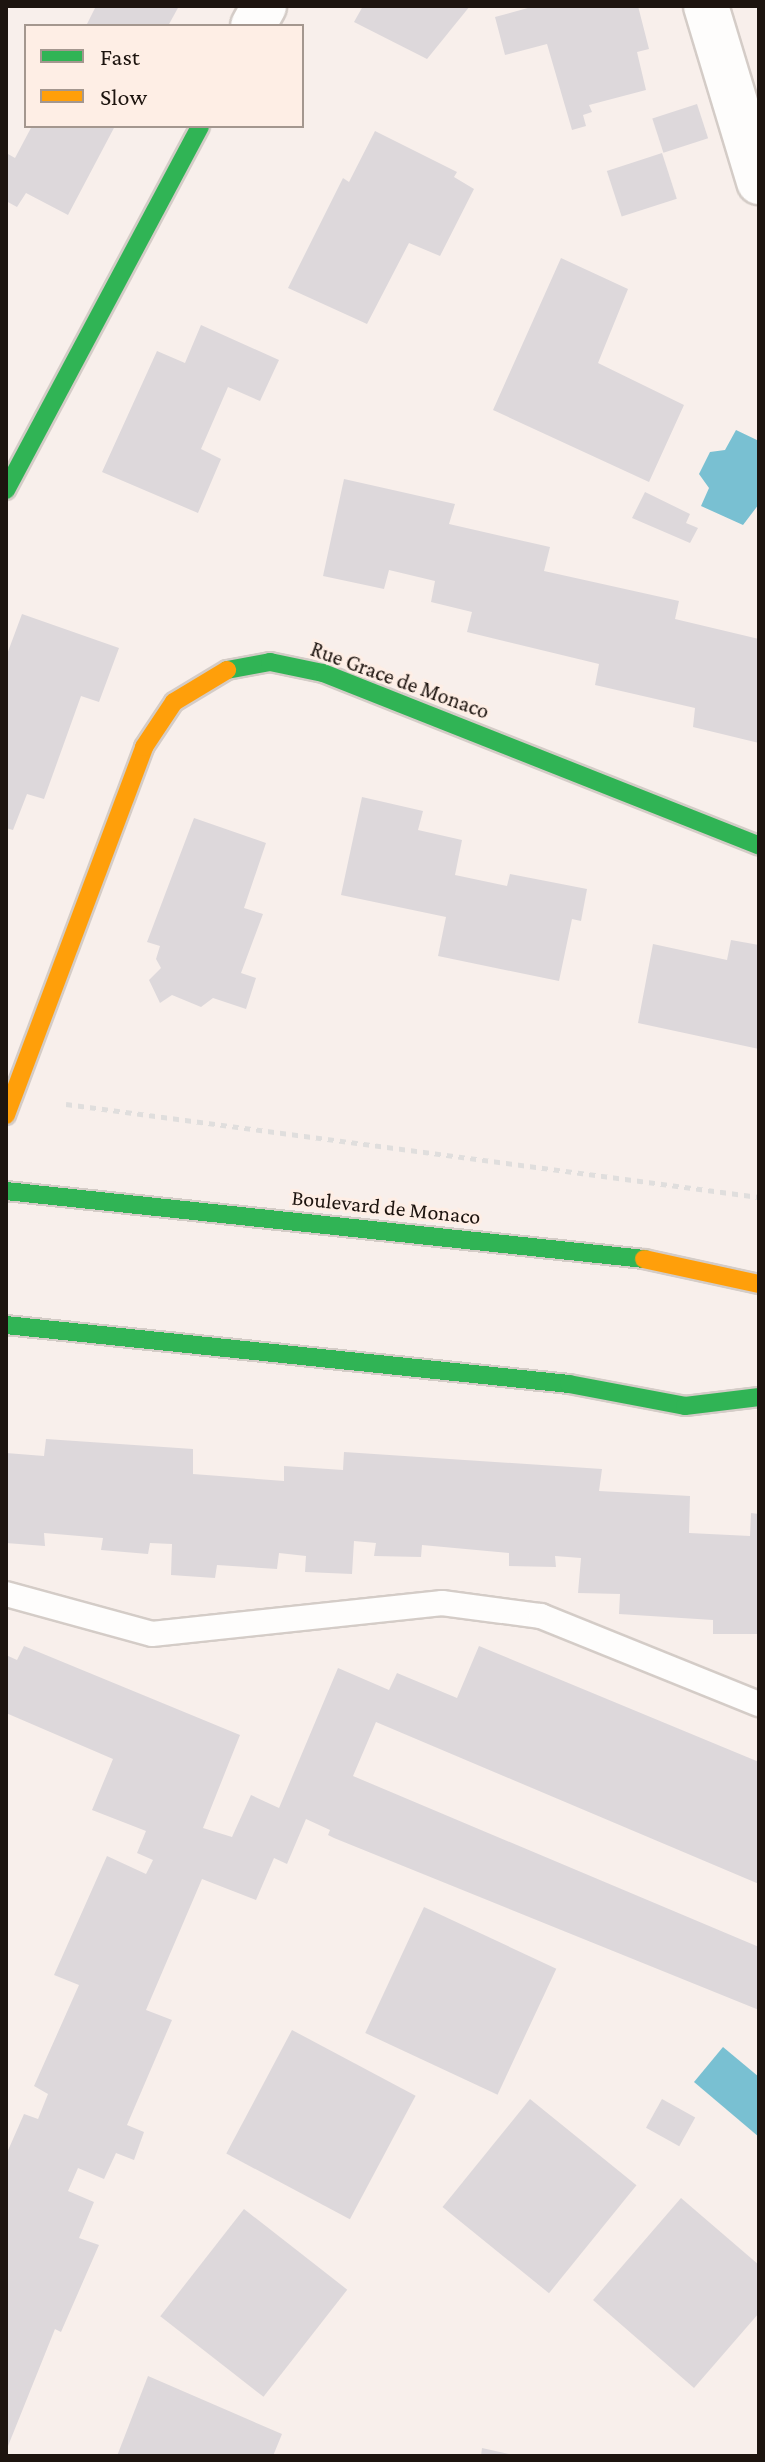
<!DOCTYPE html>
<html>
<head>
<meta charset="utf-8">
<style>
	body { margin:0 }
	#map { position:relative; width:765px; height:2462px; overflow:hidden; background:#f8efeb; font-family:"Crimson Pro",serif }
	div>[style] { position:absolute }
	.water>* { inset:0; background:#79c0d2 }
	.building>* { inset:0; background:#ddd8db; transform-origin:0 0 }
	.path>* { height:5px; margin-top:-2.5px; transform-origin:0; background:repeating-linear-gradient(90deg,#e0dedd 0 6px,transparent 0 12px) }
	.roads { filter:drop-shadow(2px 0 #d4ccc7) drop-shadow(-2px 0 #d4ccc7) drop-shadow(0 2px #d4ccc7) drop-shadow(0 -2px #d4ccc7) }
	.lane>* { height:24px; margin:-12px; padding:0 12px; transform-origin:12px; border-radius:12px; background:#fefdfc }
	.street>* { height:44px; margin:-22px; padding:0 22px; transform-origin:22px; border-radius:22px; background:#fefdfc }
	.fast>* { height:18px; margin:-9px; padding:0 9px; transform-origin:9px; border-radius:9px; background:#30b455 }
	.slow>* { height:18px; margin:-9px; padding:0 9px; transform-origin:9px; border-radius:9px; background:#ff9f0a }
	span { translate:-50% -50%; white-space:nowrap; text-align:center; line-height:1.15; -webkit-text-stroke:6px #feeee5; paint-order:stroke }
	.street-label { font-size:22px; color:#1d140f }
	.frame { position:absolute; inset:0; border:8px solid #1d140f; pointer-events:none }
	.legend { position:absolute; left:24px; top:24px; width:280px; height:104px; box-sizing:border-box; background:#feeee5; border:2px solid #a4978f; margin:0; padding:10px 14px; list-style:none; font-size:24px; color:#1d140f }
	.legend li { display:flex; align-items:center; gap:16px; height:40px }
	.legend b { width:40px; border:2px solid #a4978f }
</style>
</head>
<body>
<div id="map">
	<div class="water">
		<i style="clip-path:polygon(736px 430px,759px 441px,759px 504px,743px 525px,701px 506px,709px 488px,699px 474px,710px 452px,725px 450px)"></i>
		<i style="clip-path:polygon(723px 2047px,759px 2077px,759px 2137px,694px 2082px)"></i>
	</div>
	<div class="building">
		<i style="clip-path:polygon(96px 6px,179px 6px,168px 26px,86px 26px)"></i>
		<i style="clip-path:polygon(363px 6px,470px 6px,427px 59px,354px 22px)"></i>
		<i style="clip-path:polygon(535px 6px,638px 6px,649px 49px,637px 52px,646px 90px,589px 105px,592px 112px,583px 115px,586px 126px,572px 130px,547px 44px,505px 55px,495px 17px)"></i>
		<i style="left:697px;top:104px;width:36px;height:47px;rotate:72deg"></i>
		<i style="clip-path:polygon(32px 126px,115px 126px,68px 215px,26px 193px,17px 207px,6px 201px,6px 158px,8px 154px,15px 158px)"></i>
		<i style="clip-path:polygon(375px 131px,457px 172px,454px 177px,474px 189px,440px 256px,409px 243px,367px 324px,288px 288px,343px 178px,349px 182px)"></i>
		<i style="left:662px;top:153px;width:48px;height:58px;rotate:72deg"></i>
		<i style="clip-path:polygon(561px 258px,628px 289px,598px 363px,684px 405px,649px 482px,493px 410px)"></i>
		<i style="clip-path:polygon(201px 325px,279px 360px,260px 401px,228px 387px,201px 449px,221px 459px,198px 513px,102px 472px,157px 351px,185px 363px)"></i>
		<i style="clip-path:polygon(344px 479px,455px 504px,449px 524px,550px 547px,544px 571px,679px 601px,675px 619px,759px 639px,759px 743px,693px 727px,695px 708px,595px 685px,599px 664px,467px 632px,472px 612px,431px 602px,435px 581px,389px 570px,384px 589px,323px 576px)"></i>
		<i style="clip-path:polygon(645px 492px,690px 514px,686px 523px,698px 528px,690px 543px,632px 518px)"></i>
		<i style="clip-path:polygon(22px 614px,119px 648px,99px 702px,81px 696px,44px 799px,27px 794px,13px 830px,6px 828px,6px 657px)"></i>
		<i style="clip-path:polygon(362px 797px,423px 811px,418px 830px,462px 840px,455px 875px,507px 886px,510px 874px,587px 889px,581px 921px,572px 919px,559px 981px,438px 956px,446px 917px,341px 895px)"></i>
		<i style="clip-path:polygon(194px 818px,266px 843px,244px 908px,263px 914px,241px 973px,256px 978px,246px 1009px,213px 998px,201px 1007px,172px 995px,160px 1003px,149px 980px,161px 968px,156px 959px,160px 946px,147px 942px)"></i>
		<i style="clip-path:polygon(731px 940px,759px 945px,759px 1049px,638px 1023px,653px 944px,727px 960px)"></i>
		<i style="clip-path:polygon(46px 1439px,193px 1449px,193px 1474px,284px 1481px,284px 1466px,343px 1470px,344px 1452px,602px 1469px,599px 1491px,690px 1496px,689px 1533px,750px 1536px,751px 1513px,759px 1514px,759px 1634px,713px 1634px,713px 1620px,619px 1614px,620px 1594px,578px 1593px,581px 1558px,555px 1556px,556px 1567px,509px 1566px,509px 1553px,422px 1545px,421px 1557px,374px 1556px,376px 1543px,354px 1541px,352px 1574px,305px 1572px,306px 1556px,279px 1553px,277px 1569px,217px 1565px,215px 1578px,171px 1575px,172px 1544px,150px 1543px,148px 1554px,101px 1550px,103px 1538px,44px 1533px,45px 1546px,6px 1543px,6px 1453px,44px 1456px)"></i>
		<i style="clip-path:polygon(24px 1646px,240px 1735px,203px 1828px,232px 1837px,251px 1795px,279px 1808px,338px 1668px,389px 1690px,397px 1673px,457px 1698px,479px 1646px,759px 1762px,759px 1884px,376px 1722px,353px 1776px,759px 1947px,759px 2010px,334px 1838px,328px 1835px,330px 1830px,306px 1819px,287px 1864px,274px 1858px,256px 1900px,202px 1879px,146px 2010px,172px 2020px,127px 2125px,144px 2132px,134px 2160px,116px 2153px,104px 2179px,78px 2168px,68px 2191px,94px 2202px,79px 2238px,99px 2245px,61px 2332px,55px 2329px,6px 2451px,6px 2155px,24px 2114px,38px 2119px,48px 2094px,34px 2086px,79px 1985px,54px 1975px,107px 1856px,146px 1874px,153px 1860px,137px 1853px,146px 1831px,92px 1810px,113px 1759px,6px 1713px,6px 1655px,17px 1660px)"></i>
		<i style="left:424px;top:1907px;width:146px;height:139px;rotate:25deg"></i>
		<i style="left:292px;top:2030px;width:140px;height:140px;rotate:28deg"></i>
		<i style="left:530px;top:2099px;width:137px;height:139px;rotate:39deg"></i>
		<i style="left:662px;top:2099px;width:38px;height:33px;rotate:29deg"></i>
		<i style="clip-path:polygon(681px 2198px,759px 2265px,759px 2313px,694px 2388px,593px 2300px)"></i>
		<i style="left:244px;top:2209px;width:131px;height:136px;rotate:38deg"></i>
		<i style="clip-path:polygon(148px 2376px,282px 2434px,273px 2456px,117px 2456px)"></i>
		<i style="clip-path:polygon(482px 2448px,513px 2455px,513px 2456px,481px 2456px)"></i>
	</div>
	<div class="path">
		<i style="left:66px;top:1104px;width:699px;rotate:7.64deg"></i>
	</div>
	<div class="roads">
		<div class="lane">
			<i style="left:6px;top:1594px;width:151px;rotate:15.3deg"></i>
			<i style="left:152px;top:1634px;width:292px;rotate:-6.1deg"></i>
			<i style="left:442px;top:1603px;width:100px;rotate:7.5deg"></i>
			<i style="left:541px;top:1616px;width:235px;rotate:22deg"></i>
		</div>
		<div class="street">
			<i style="left:706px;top:6px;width:184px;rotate:73.2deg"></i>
			<i style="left:253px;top:26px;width:23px;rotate:-61deg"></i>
		</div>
		<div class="fast">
			<i style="left:6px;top:490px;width:412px;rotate:-61.9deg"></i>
			<i style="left:227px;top:670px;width:44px;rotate:-10.5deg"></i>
			<i style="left:270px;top:662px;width:54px;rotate:11.7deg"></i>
			<i style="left:323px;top:673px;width:469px;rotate:21.6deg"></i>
			<i style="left:6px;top:1191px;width:642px;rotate:6.08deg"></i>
			<i style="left:6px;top:1325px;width:566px;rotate:5.98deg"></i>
			<i style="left:569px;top:1384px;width:118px;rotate:10.7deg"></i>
			<i style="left:685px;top:1406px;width:75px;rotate:-6.9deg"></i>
		</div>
		<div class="slow">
			<i style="left:6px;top:1115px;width:393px;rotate:-69.4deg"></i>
			<i style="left:144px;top:747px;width:54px;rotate:-56.3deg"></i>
			<i style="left:174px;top:702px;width:62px;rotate:-31.1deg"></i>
			<i style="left:644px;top:1259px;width:118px;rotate:12.3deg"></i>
		</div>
	</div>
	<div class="street-label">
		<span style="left:400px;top:680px;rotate:20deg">Rue Grace de Monaco</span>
		<span style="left:386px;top:1207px;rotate:6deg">Boulevard de Monaco</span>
	</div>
	<div class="frame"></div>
	<ul class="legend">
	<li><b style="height:10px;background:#30b455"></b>Fast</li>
	<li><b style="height:10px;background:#ff9f0a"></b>Slow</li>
	</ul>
</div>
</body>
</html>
